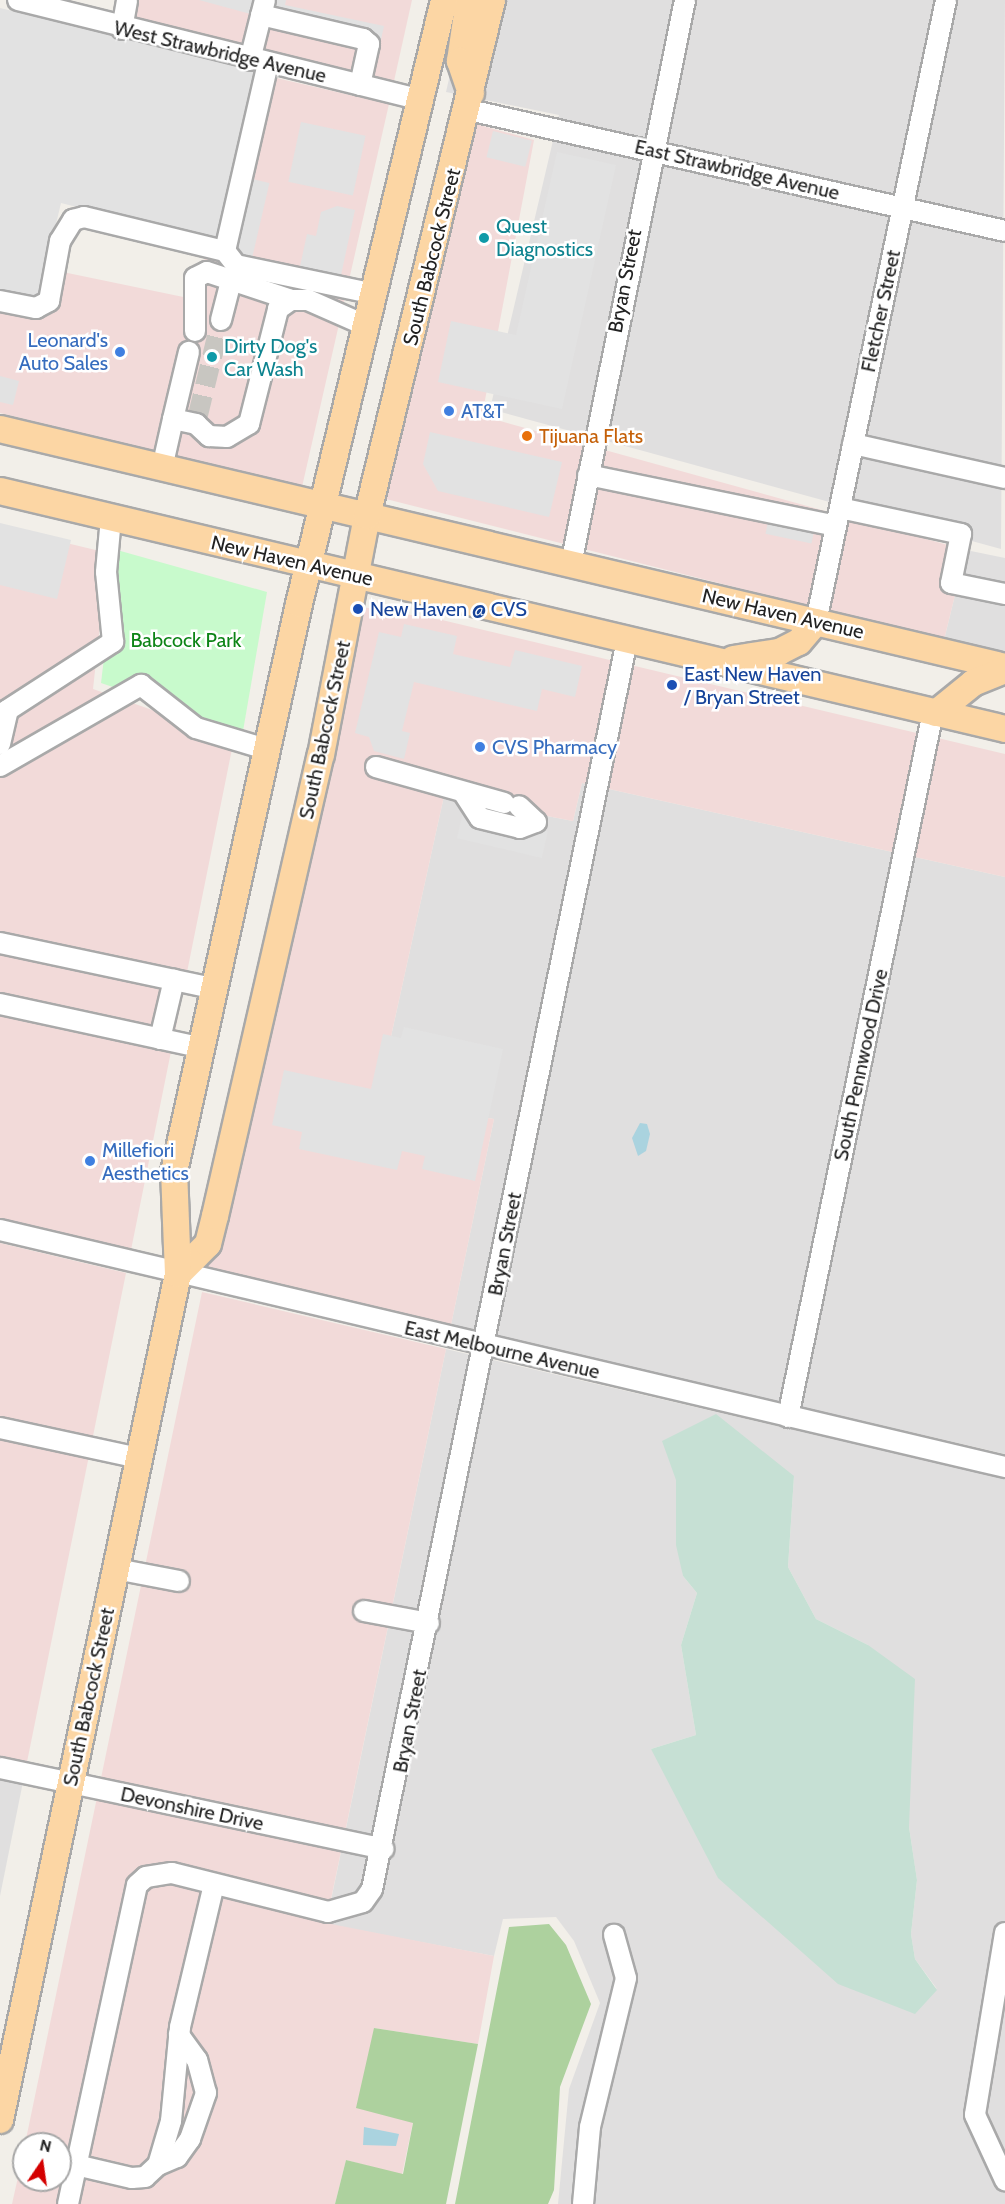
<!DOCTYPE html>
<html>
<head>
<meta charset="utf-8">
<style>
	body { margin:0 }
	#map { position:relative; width:1005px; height:2204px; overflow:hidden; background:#f2efe9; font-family:Cabin,sans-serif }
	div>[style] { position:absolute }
	.residential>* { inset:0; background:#e0dfdf }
	.commercial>* { inset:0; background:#f2dad9 }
	.forest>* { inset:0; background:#add19e }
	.wetland>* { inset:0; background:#c6e0d4 }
	.park>* { inset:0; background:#c8facc }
	.parking>* { inset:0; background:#e2e2e2; transform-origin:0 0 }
	.water>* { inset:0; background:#aad3df }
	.minor-tunnel>* { height:20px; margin-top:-10px; transform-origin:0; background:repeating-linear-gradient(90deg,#c8c6c1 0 20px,transparent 0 30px) }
	.roads { filter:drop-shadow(2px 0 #a9a9a9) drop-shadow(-2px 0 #a9a9a9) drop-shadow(0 2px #a9a9a9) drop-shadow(0 -2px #a9a9a9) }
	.minor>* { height:20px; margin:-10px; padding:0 10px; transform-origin:10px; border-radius:10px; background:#fff }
	.major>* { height:26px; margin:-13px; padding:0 13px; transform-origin:13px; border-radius:13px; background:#fcd6a4 }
	.dots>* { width:16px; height:16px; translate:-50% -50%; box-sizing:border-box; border:3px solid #fff; border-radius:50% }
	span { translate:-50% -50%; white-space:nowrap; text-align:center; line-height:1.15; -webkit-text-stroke:5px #fff; paint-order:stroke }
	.street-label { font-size:20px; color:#222 }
	.culture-label { font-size:20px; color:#0d838f }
	.left { translate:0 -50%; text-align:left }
	.shop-label { font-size:20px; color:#366cbe }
	.right { translate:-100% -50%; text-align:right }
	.food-label { font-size:20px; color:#c56008 }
	.transit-label { font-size:20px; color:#164399 }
	.park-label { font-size:20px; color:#0c8416 }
	.north { position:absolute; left:12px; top:2132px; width:60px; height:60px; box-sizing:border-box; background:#fff; border:2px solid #a7a7a7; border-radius:50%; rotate:13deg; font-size:16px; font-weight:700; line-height:24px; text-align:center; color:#222 }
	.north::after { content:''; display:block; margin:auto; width:21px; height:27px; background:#d40000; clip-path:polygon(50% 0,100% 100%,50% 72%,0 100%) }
</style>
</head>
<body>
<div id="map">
	<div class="residential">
		<i style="clip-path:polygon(467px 0,1005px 0,1001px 549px,490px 409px,559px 115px,446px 92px)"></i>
		<i style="clip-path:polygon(966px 550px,1005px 558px,1005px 655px,944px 640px)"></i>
		<i style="clip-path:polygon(582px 783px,1005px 877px,1005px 1454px,451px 1325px,494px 1119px,377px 1100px,444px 796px,573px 821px)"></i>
		<i style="clip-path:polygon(evenodd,446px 1349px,1005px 1479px,1005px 2204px,558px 2204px,569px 2089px,600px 2003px,574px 1941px,556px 1917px,503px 1919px,494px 1956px,326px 1924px,446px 1349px,794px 1476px,788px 1567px,816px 1619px,868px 1645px,909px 1827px,917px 1880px,911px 1934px,915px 1959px,937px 1989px,651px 1749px,696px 1735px,681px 1645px,697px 1593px,683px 1576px,676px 1480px,794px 1476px)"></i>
		<i style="clip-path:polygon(0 1757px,27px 1762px,0 1896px)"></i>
	</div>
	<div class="commercial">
		<i style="clip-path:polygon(138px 0,412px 0,394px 81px,134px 20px)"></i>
		<i style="clip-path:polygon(259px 74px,389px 104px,302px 487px,0 413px,0 304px,29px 265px,193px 299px)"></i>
		<i style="clip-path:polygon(476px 124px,534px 140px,482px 416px,966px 550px,944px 640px,382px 498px)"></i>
		<i style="clip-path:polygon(0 527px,108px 553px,93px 689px,234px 739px,131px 1250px,0 1218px)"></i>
		<i style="clip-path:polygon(362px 607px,442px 620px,1005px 754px,1005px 877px,582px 783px,573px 821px,444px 796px,377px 1100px,494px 1119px,451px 1325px,206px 1268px)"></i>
		<i style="clip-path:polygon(0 1243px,126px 1273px,27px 1762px,0 1757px)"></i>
		<i style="clip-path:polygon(202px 1292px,446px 1349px,326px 1923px,494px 1956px,478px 2044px,374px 2028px,413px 2122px,402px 2175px,346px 2160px,335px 2204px,12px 2204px,24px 2150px,24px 2180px,60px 2180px,60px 2144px,25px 2144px)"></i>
	</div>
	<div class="forest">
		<i style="clip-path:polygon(549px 1924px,566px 1945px,591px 2004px,560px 2087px,554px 2190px,548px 2204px,455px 2204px,509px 1927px)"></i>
		<i style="clip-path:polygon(374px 2028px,478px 2044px,446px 2204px,335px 2204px,346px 2160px,403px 2174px,413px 2123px,356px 2108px)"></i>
	</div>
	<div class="wetland">
		<i style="clip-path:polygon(716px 1414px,794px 1476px,788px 1567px,816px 1619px,868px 1645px,915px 1679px,909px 1827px,917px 1880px,911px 1934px,915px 1959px,937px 1990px,915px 2014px,838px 1984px,718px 1878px,651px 1749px,696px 1735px,681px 1645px,697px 1593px,683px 1576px,676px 1545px,676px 1480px,662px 1441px)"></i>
	</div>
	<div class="park">
		<i style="clip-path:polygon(117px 550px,267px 592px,243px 731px,101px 683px)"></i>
	</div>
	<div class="parking">
		<i style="clip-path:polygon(199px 0,286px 0,285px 5px,384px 26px,379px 49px)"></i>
		<i style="clip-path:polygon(0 8px,256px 70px,216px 242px,61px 203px,37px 304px,0 295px)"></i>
		<i style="left:301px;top:122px;width:66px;height:61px;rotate:12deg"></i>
		<i style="left:493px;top:131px;width:40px;height:27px;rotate:14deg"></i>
		<i style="clip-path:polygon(557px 152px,616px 165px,562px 409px,438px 382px,451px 321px,516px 335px)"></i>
		<i style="left:248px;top:178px;width:22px;height:78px;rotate:13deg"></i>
		<i style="clip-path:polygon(337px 206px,355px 210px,340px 280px,299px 271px,307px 234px,316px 236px,321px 212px)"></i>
		<i style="clip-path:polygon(0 376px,19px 381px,13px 405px,0 402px)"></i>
		<i style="clip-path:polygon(430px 432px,562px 462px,549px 517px,438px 491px,423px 464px)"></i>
		<i style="left:769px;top:517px;width:47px;height:17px;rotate:12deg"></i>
		<i style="clip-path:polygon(0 523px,71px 540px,57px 599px,0 585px)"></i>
		<i style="clip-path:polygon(404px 624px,457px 636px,453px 654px,510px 667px,515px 650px,582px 666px,575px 697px,542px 689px,537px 711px,414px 682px,402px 731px,410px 733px,404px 759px,374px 751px,369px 737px,355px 733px,379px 632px,401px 637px)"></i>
		<i style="left:463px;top:812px;width:87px;height:27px;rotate:13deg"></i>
		<i style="clip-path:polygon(404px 1027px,503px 1049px,475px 1181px,422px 1169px,425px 1156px,402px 1151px,397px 1170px,299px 1149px,302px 1132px,272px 1125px,284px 1070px,371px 1089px,383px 1034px,401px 1038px)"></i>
	</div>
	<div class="water">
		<i style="clip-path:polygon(640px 1123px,647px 1124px,650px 1134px,646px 1151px,638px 1156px,632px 1138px)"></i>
		<i style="clip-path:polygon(364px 2127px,399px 2134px,396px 2146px,363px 2145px)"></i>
	</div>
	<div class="minor-tunnel">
		<i style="left:198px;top:415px;width:98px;rotate:-76.4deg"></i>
	</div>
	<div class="roads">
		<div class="minor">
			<i style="left:18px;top:0;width:417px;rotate:13.9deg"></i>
			<i style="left:261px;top:15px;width:105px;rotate:13.2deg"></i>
			<i style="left:363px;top:39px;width:8px;rotate:40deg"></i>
			<i style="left:369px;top:44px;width:42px;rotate:102.4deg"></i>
			<i style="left:122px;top:29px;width:29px;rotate:-80deg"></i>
			<i style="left:250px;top:60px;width:62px;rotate:-76deg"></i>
			<i style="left:469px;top:110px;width:549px;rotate:12.72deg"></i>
			<i style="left:225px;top:251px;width:18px;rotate:52deg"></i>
			<i style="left:236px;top:265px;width:142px;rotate:11.8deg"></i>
			<i style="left:0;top:301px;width:37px;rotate:11deg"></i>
			<i style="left:36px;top:308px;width:15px;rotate:-28deg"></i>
			<i style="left:49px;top:301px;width:61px;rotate:-79.6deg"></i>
			<i style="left:60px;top:241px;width:25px;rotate:-58deg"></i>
			<i style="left:73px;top:220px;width:11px;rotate:-15deg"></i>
			<i style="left:84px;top:217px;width:145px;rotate:13.6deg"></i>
			<i style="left:225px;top:251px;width:192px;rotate:-77.1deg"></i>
			<i style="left:221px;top:320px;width:40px;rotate:-75.6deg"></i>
			<i style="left:195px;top:331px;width:53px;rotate:-90deg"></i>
			<i style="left:195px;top:278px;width:13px;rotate:-27deg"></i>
			<i style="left:207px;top:272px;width:89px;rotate:18.4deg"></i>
			<i style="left:173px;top:419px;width:69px;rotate:-76.6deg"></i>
			<i style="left:853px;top:444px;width:156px;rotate:12.6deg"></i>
			<i style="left:162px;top:468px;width:50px;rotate:-77.3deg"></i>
			<i style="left:173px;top:419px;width:24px;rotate:12deg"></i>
			<i style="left:196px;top:424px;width:18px;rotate:43deg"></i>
			<i style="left:209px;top:436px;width:18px;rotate:3deg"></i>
			<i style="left:227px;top:437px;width:26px;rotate:-31deg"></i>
			<i style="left:249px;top:424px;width:119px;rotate:-75.8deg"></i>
			<i style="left:278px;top:309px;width:16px;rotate:-35deg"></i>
			<i style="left:291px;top:300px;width:17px"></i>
			<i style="left:308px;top:300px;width:64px;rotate:23.8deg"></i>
			<i style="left:588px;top:475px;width:253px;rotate:11.6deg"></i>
			<i style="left:840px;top:508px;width:124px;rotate:12.1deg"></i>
			<i style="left:961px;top:534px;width:50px;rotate:101.5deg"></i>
			<i style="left:951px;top:583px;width:55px;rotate:11.5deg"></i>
			<i style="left:571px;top:564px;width:575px;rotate:-78.57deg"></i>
			<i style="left:816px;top:622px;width:635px;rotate:-78.19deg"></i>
			<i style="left:0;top:715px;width:135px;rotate:-32.9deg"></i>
			<i style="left:113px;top:642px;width:70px;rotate:-95.7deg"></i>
			<i style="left:106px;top:572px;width:54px;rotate:-84.7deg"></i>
			<i style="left:0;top:744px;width:35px;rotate:-77deg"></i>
			<i style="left:0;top:766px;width:163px;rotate:-29.9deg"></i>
			<i style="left:141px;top:685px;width:70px;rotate:38deg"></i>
			<i style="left:196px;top:728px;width:73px;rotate:16.7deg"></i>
			<i style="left:376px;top:767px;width:133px;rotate:15.7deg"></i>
			<i style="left:463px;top:792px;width:31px;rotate:57deg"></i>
			<i style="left:480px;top:818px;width:41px;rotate:14deg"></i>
			<i style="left:520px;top:828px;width:17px;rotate:-21deg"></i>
			<i style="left:536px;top:822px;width:23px;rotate:-137deg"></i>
			<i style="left:0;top:943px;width:222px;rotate:12deg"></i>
			<i style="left:0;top:1004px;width:208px;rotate:12.2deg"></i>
			<i style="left:160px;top:1039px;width:61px;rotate:-76.7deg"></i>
			<i style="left:0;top:1230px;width:1033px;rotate:13.27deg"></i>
			<i style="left:788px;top:1417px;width:720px;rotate:-78.38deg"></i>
			<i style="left:0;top:1428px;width:142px;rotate:12.2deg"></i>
			<i style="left:116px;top:1569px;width:64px;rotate:10.8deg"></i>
			<i style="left:364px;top:1611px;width:66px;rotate:10.5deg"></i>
			<i style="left:0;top:1768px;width:392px;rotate:11.9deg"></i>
			<i style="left:1005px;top:1933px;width:184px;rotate:99.4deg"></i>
			<i style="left:975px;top:2115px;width:72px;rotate:65.2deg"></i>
			<i style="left:76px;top:2165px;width:57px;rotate:13.1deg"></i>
			<i style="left:132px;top:2178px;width:13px;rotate:-4deg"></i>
			<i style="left:145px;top:2177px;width:18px;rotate:-43deg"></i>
			<i style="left:158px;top:2165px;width:46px;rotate:-73.5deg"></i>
			<i style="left:171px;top:2121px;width:94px;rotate:-84.5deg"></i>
			<i style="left:180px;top:2027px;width:147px;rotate:-76.6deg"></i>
			<i style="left:158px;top:2165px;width:21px;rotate:-23deg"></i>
			<i style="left:177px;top:2157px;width:22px;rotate:-54deg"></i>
			<i style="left:190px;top:2139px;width:49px;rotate:-70.8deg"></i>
			<i style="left:206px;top:2093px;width:34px;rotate:-105deg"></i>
			<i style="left:197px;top:2060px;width:31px;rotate:-126deg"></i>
			<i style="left:68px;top:2204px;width:326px;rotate:-77.8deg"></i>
			<i style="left:137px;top:1885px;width:12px;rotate:-42deg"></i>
			<i style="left:146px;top:1877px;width:26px;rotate:-9deg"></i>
			<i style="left:172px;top:1873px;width:161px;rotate:14deg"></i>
			<i style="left:328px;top:1912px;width:36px;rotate:-16deg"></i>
			<i style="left:363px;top:1902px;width:16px;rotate:-55deg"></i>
			<i style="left:372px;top:1889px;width:1275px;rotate:-78.46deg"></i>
			<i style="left:583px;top:2204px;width:77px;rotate:-84.8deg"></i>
			<i style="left:590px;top:2127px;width:153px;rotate:-76.4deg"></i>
			<i style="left:626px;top:1978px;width:45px;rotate:-105.6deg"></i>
		</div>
		<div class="major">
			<i style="left:469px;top:0;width:62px;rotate:98.4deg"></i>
			<i style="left:460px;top:61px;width:34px;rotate:71deg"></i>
			<i style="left:0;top:429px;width:1033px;rotate:13.32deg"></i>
			<i style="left:0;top:491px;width:1033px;rotate:13.32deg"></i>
			<i style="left:733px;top:659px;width:47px;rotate:-8.7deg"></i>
			<i style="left:779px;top:652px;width:22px;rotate:-27deg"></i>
			<i style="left:799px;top:642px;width:26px;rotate:-50deg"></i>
			<i style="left:936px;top:713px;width:48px;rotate:-39deg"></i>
			<i style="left:973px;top:683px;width:35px;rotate:-22deg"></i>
			<i style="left:178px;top:1274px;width:42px;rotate:-45deg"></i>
			<i style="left:208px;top:1244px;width:29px;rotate:-76deg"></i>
			<i style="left:215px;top:1216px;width:473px;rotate:-77.1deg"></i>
			<i style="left:321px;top:755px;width:243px;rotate:-79.1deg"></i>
			<i style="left:367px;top:516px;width:531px;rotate:-76.38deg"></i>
			<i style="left:0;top:2120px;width:865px;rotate:-78.12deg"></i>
			<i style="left:178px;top:1274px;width:102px;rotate:-92.2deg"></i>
			<i style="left:174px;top:1172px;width:582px;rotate:-77.59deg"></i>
			<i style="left:299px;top:604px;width:621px;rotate:-76.5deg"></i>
		</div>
	</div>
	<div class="dots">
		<i style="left:484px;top:238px;background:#0f9aa8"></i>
		<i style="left:120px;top:352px;background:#3f7fe0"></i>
		<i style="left:212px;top:357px;background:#0f9aa8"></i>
		<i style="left:449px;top:411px;background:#3f7fe0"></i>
		<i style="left:527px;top:436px;background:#e8710a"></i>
		<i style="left:358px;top:609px;background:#1a4fb4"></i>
		<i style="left:672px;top:685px;background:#1a4fb4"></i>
		<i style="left:480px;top:747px;background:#3f7fe0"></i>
		<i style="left:90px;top:1161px;background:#3f7fe0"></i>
	</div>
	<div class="street-label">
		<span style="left:220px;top:52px;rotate:13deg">West Strawbridge Avenue</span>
		<span style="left:737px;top:170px;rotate:13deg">East Strawbridge Avenue</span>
		<span style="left:432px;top:257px;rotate:-76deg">South Babcock Street</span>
		<span style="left:625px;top:281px;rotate:-79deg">Bryan Street</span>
		<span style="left:881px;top:311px;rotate:-78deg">Fletcher Street</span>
		<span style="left:292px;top:561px;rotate:13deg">New Haven Avenue</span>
		<span style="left:783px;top:614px;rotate:13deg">New Haven Avenue</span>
		<span style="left:325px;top:730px;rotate:-78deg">South Babcock Street</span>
		<span style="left:861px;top:1065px;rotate:-78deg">South Pennwood Drive</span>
		<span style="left:505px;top:1244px;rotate:-79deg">Bryan Street</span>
		<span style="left:502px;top:1350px;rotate:13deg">East Melbourne Avenue</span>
		<span style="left:89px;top:1697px;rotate:-78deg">South Babcock Street</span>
		<span style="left:410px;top:1721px;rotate:-79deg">Bryan Street</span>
		<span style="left:192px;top:1809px;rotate:12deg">Devonshire Drive</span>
	</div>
	<div class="culture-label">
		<span class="left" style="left:496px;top:238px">Quest<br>Diagnostics</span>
		<span class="left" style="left:224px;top:358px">Dirty Dog's<br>Car Wash</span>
	</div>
	<div class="shop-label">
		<span class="right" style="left:108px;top:352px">Leonard's<br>Auto Sales</span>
		<span class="left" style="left:461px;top:411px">AT&amp;T</span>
		<span class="left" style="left:492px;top:747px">CVS Pharmacy</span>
		<span class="left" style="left:102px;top:1162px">Millefiori<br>Aesthetics</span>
	</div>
	<div class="food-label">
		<span class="left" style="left:539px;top:436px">Tijuana Flats</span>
	</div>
	<div class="transit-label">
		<span class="left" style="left:370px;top:609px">New Haven @ CVS</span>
		<span class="left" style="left:684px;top:686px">East New Haven<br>/ Bryan Street</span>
	</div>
	<div class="park-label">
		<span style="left:186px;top:640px">Babcock Park</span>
	</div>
	<div class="north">N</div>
</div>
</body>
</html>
